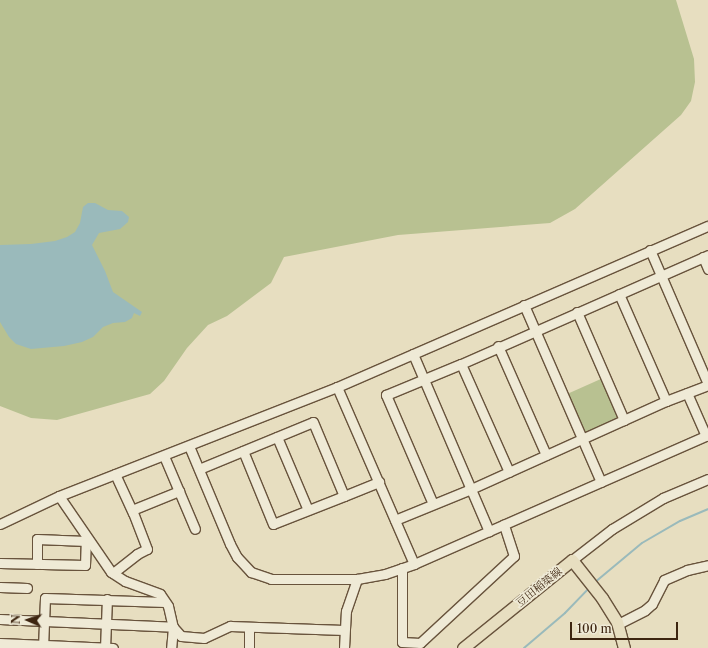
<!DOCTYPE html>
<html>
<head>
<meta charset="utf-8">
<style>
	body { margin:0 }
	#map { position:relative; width:708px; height:648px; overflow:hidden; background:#e7dec0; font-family:"Libre Caslon Text","Noto Serif JP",serif }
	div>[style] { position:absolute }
	.green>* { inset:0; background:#b8c191; transform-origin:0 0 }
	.water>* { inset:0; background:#9ababb }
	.stream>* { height:2px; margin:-1px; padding:0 1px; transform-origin:1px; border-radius:1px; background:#9ababb }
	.roads { filter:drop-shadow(1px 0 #68533c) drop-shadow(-1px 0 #68533c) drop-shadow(0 1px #68533c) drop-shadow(0 -1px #68533c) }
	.minor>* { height:9px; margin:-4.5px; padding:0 4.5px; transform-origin:4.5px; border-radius:4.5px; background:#efead6 }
	.major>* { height:11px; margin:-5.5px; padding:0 5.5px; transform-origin:5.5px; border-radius:5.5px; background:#e7dec0 }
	span { translate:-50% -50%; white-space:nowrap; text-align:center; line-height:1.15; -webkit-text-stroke:3.5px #efead6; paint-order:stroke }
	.street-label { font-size:11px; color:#3d2510 }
	.north { position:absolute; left:8px; top:600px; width:40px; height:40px; -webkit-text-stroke:3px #efead6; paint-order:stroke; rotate:273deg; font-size:11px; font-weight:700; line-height:16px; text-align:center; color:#3d2510 }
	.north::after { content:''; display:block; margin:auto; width:14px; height:18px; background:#3d2510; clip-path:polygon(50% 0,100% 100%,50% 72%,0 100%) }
	.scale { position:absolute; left:570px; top:622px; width:108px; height:18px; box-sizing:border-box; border:2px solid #3d2510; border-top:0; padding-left:5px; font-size:12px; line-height:14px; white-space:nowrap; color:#3d2510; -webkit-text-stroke:3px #efead6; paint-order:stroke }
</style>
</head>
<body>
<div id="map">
	<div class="green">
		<i style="clip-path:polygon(0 0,676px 0,694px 59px,695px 82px,691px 101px,681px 115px,575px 209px,550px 223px,398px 235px,284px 257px,271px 283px,227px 316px,208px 325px,187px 348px,164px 381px,150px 394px,57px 420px,31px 418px,0 406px)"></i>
		<i style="left:603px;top:378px;width:44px;height:38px;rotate:66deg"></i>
	</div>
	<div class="water">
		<i style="clip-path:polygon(88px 203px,95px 203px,108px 210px,122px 211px,129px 217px,128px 222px,120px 229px,99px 233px,92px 245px,105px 271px,113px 292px,142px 312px,140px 316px,134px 313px,132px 318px,125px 322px,113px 323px,103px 327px,93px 337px,82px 342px,64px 346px,31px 349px,16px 344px,9px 337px,0 322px,0 245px,31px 244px,55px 241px,67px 237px,75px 232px,80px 223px,83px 207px)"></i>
	</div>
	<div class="stream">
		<i style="left:594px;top:583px;width:62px;rotate:-39.8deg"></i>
		<i style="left:642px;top:543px;width:44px;rotate:-30.1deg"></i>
		<i style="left:680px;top:521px;width:30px;rotate:-23deg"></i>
		<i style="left:524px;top:648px;width:54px;rotate:-40.5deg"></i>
		<i style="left:565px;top:613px;width:36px;rotate:-46deg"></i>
	</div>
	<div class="roads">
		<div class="minor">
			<i style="left:650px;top:250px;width:146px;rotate:66.6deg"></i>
			<i style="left:703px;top:257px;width:13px;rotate:67deg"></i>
			<i style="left:619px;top:294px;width:117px;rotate:66.3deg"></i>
			<i style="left:524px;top:305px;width:193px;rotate:66.5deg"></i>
			<i style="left:577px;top:312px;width:118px;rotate:66.5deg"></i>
			<i style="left:498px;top:346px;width:119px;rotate:66.2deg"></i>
			<i style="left:413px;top:354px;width:193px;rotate:66.8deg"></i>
			<i style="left:461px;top:364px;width:118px;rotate:66deg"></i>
			<i style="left:337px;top:387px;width:193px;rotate:66.5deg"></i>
			<i style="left:687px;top:393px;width:47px;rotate:66.2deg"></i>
			<i style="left:277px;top:437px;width:79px;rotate:67deg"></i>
			<i style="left:189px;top:446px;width:106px;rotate:67.3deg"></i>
			<i style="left:230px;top:544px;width:15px;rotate:62deg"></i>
			<i style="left:237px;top:557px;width:21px;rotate:47deg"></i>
			<i style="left:251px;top:572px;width:21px;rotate:19deg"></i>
			<i style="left:271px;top:579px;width:86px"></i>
			<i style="left:357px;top:579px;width:28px;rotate:-10deg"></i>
			<i style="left:385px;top:574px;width:31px;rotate:-19deg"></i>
			<i style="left:414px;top:564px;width:321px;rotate:-23.7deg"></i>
			<i style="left:164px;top:456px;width:79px;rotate:67deg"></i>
			<i style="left:199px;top:469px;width:123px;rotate:-22.4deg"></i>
			<i style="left:313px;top:422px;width:80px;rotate:67.3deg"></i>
			<i style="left:344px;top:496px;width:76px;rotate:158.5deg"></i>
			<i style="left:273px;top:524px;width:79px;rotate:-112.3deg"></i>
			<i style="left:59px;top:496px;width:92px;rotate:55.6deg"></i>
			<i style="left:111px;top:572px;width:17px;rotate:33deg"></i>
			<i style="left:125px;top:581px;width:37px;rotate:20deg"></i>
			<i style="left:160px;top:594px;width:14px;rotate:56deg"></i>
			<i style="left:168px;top:606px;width:22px;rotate:77deg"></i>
			<i style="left:173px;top:627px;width:21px;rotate:95deg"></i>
			<i style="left:344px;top:496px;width:38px;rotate:-22deg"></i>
			<i style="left:433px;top:504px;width:119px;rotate:-113.3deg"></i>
			<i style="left:386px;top:395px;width:81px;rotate:-22.5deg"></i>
			<i style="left:461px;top:364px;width:270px;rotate:-23.8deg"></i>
			<i style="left:132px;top:510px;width:51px;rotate:-22deg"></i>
			<i style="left:395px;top:520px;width:82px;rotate:-22.2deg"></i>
			<i style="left:471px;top:489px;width:214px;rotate:-24.3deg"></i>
			<i style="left:666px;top:401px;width:45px;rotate:-20.9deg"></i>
			<i style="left:0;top:524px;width:65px;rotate:-25.4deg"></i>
			<i style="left:59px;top:496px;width:299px;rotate:-21.4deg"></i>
			<i style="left:337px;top:387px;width:404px;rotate:-23.5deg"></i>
			<i style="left:572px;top:560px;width:51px;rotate:-37.8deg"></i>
			<i style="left:612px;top:529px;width:60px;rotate:-31.3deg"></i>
			<i style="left:663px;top:498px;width:49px;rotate:-22.9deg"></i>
			<i style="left:0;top:563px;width:85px;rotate:1.3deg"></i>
			<i style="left:85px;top:565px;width:29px;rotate:-88deg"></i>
			<i style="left:37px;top:564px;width:25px;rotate:-90deg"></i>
			<i style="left:37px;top:539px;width:49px;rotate:2.3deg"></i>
			<i style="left:402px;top:568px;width:74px;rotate:90deg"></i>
			<i style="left:402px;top:642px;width:18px;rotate:3deg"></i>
			<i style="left:420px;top:643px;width:128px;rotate:-42.8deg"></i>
			<i style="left:514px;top:556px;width:33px;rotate:-108deg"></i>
			<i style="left:113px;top:573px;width:31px;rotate:-38deg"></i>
			<i style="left:137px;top:554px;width:11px;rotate:-27deg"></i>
			<i style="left:147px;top:549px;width:39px;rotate:-111deg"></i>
			<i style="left:133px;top:513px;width:43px;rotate:-114.8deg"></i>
			<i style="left:0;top:587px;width:27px;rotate:2deg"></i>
			<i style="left:0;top:619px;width:173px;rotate:2.6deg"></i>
			<i style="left:173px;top:627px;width:12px;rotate:48deg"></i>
			<i style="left:181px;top:636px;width:23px;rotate:5deg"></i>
			<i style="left:204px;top:638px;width:29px;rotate:-25deg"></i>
			<i style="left:230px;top:626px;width:114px;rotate:2deg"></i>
			<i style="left:618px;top:624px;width:30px;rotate:-27deg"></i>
			<i style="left:645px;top:610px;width:9px;rotate:-41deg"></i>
			<i style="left:652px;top:604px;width:27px;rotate:-63deg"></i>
			<i style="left:664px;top:580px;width:25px;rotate:-23deg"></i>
			<i style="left:687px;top:570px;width:22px;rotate:-13deg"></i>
			<i style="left:0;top:643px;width:113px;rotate:2.5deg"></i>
			<i style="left:43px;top:648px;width:50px;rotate:-87.7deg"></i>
			<i style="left:45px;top:598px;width:120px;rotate:1.9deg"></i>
			<i style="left:105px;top:648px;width:49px;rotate:-87.7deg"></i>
			<i style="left:249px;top:648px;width:21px;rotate:-90deg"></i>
			<i style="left:344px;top:648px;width:37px;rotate:-87deg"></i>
			<i style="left:346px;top:611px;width:34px;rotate:-71deg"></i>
		</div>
		<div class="major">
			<i style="left:463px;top:648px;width:140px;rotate:-38.9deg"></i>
			<i style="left:572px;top:560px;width:48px;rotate:51.7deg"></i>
			<i style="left:602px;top:598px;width:28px;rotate:58deg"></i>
			<i style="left:617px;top:622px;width:27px;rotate:75deg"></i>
		</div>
	</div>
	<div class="street-label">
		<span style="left:539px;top:587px;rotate:-39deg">豆田稲築線</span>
	</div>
	<div class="north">N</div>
	<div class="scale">100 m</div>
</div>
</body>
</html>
